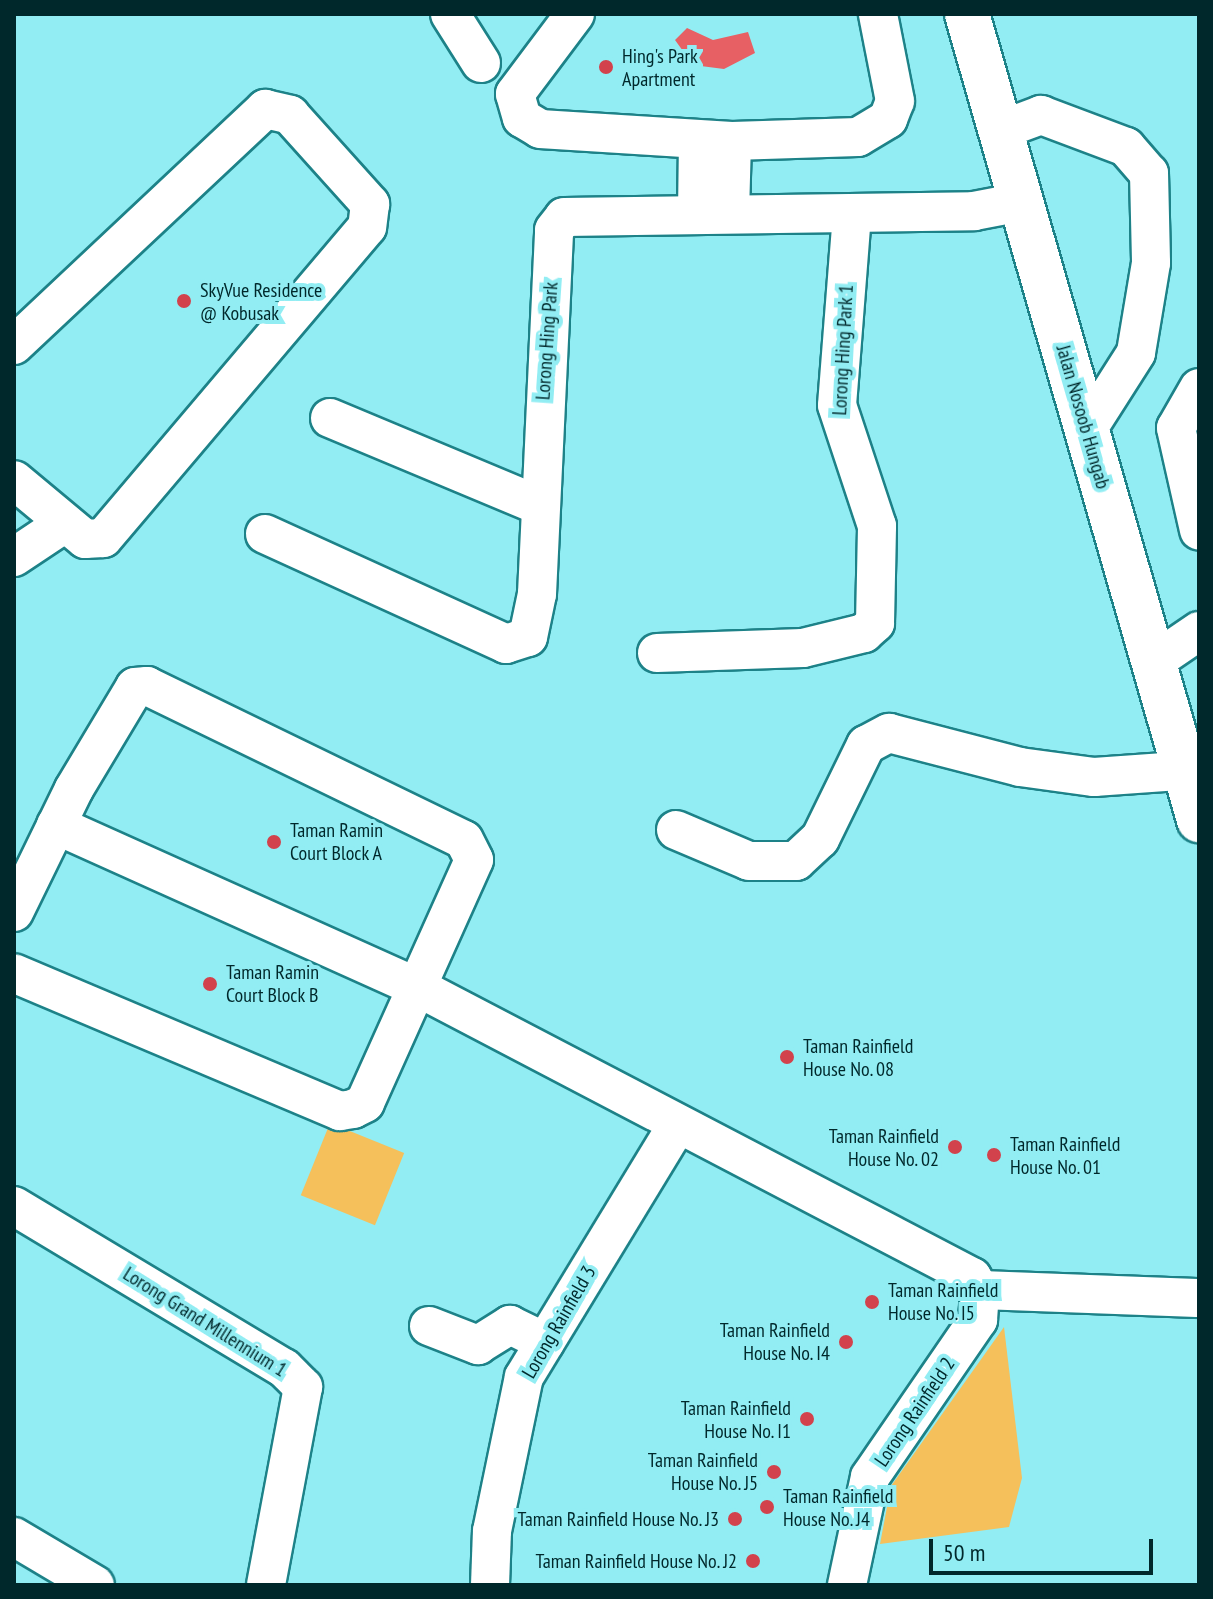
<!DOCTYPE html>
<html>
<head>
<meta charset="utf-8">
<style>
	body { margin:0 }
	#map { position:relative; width:1213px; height:1599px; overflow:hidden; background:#92edf3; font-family:"PT Sans Narrow",sans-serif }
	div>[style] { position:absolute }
	.green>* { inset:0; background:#f5c05b; transform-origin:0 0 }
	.water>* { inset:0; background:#e76064 }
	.roads { filter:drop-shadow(2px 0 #1d8288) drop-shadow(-2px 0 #1d8288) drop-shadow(0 2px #1d8288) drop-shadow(0 -2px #1d8288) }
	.minor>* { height:38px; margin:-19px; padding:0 19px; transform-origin:19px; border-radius:19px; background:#fff }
	.major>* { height:44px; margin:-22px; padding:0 22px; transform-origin:22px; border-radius:22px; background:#fff }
	.dots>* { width:22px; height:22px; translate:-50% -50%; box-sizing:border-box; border:4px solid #92edf3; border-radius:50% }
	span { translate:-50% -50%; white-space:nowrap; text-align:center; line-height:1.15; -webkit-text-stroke:8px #92edf3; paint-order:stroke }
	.poi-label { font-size:20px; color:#00282b }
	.left { translate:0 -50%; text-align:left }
	.right { translate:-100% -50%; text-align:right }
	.street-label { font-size:20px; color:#00282b }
	.frame { position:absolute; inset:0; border:16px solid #00282b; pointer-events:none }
	.scale { position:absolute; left:929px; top:1539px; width:224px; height:36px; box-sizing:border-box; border:4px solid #00282b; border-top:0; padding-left:10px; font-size:24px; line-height:28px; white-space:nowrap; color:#00282b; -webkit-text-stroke:6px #92edf3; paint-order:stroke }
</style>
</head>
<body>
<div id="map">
	<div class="green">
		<i style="left:330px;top:1123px;width:80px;height:78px;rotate:22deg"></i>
		<i style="clip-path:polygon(1004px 1327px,1022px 1478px,1009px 1527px,880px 1544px,891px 1486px)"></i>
	</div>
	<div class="water">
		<i style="clip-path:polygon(687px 28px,713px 40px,748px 32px,755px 53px,724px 69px,693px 65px,675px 40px)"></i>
	</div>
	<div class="roads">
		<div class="minor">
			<i style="left:450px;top:14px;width:58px;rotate:57.7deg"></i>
			<i style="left:575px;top:14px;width:100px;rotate:126.9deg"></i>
			<i style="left:515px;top:94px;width:25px;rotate:74deg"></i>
			<i style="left:522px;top:118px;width:21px;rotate:31deg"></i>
			<i style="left:540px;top:129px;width:192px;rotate:3.6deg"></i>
			<i style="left:732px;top:141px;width:126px;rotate:-1.8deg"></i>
			<i style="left:858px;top:137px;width:35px;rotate:-31deg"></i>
			<i style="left:888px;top:119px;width:19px;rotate:-69deg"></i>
			<i style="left:895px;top:101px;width:89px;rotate:-101.1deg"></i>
			<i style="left:1001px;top:130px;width:43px;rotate:-20.6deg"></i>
			<i style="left:1041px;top:115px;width:91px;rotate:20.6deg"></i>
			<i style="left:1126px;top:147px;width:35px;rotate:49deg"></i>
			<i style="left:1149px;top:173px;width:90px;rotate:88.7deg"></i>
			<i style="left:1151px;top:263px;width:91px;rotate:99.5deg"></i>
			<i style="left:1136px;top:353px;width:91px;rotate:122.5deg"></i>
			<i style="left:697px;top:213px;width:73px;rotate:-89.2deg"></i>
			<i style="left:730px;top:213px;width:72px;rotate:-88.4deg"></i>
			<i style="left:14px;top:345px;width:345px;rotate:-43.2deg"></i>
			<i style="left:265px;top:109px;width:26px;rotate:13deg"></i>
			<i style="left:290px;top:115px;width:120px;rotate:48deg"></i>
			<i style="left:370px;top:204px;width:23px;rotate:97deg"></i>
			<i style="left:367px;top:227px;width:408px;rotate:130.3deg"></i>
			<i style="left:103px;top:538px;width:18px;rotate:177deg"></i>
			<i style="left:85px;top:539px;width:92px;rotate:-140.3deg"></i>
			<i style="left:1199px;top:388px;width:46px;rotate:119.9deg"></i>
			<i style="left:1176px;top:428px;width:105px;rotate:77.3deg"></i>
			<i style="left:330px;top:418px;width:223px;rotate:22.7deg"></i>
			<i style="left:265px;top:534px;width:265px;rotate:24.5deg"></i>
			<i style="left:506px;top:644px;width:23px;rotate:-18deg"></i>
			<i style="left:528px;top:637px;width:44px;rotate:-78.2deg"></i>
			<i style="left:537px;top:594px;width:364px;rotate:-87.3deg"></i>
			<i style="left:554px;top:230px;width:16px;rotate:-52deg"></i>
			<i style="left:564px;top:217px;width:410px;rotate:-0.8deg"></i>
			<i style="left:974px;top:211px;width:48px;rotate:-10.8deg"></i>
			<i style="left:14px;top:557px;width:61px;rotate:-33.7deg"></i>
			<i style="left:657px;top:653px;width:146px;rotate:-2deg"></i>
			<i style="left:803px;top:648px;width:63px;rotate:-13.8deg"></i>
			<i style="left:864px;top:633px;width:15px;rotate:-42deg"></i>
			<i style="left:875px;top:623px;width:97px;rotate:-88.8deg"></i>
			<i style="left:877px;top:526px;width:127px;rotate:-108.3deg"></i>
			<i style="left:837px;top:405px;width:192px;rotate:-85.5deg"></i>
			<i style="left:1152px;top:663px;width:57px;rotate:-34.2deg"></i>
			<i style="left:56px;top:825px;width:398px;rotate:24.2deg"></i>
			<i style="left:419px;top:988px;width:624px;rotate:27.59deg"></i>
			<i style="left:972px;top:1277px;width:15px;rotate:58deg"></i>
			<i style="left:676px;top:830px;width:79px;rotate:23deg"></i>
			<i style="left:749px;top:861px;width:47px"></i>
			<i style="left:796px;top:861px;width:33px;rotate:-43deg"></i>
			<i style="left:820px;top:839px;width:105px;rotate:-63.9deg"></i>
			<i style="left:866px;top:745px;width:26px;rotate:-28deg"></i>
			<i style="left:889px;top:733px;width:135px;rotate:14.5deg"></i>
			<i style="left:1020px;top:767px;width:75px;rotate:7.7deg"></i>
			<i style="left:1094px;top:777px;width:85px;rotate:-4deg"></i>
			<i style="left:14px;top:912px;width:137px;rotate:-64deg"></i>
			<i style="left:74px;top:789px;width:119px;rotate:-59.1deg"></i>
			<i style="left:135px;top:687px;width:12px;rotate:-5deg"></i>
			<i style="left:147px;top:686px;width:352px;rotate:25.9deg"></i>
			<i style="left:464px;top:840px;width:22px;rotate:63deg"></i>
			<i style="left:474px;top:860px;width:266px;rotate:114.2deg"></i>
			<i style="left:365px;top:1103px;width:13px;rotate:153deg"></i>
			<i style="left:353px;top:1109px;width:13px;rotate:171deg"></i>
			<i style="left:340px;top:1111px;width:354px;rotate:-157.1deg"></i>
			<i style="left:14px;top:1206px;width:315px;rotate:31deg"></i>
			<i style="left:284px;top:1368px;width:27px;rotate:45deg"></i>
			<i style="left:303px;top:1387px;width:201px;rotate:100.6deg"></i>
			<i style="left:980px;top:1290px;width:218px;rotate:2.1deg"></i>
			<i style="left:429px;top:1326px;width:53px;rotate:21.2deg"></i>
			<i style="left:478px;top:1345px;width:38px;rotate:-32deg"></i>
			<i style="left:510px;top:1325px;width:39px;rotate:26deg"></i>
			<i style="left:14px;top:1537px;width:94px;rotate:30.7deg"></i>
			<i style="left:490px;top:1585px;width:54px;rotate:-87.9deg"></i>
			<i style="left:492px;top:1531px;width:157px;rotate:-78.3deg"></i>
			<i style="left:524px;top:1377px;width:293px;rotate:-58.7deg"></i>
			<i style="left:847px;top:1585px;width:110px;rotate:-78deg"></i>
			<i style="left:870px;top:1477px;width:191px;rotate:-55.5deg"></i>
			<i style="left:978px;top:1320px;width:30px;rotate:-86deg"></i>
		</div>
		<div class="major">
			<i style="left:967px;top:14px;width:839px;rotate:73.94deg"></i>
		</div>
	</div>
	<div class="dots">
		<i style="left:606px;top:67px;background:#d2424c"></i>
		<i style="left:184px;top:301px;background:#d2424c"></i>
		<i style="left:274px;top:842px;background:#d2424c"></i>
		<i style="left:210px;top:984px;background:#d2424c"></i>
		<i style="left:787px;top:1057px;background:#d2424c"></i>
		<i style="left:955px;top:1147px;background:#d2424c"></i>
		<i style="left:994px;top:1155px;background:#d2424c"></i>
		<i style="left:872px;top:1302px;background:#d2424c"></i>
		<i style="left:846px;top:1342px;background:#d2424c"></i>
		<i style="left:807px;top:1419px;background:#d2424c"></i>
		<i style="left:774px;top:1472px;background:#d2424c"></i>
		<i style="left:767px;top:1507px;background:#d2424c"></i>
		<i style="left:735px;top:1519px;background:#d2424c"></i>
		<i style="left:753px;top:1561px;background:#d2424c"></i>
	</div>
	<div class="poi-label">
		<span class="left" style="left:622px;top:68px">Hing's Park<br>Apartment</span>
		<span class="left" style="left:200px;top:302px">SkyVue Residence<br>@ Kobusak</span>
		<span class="left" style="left:290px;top:842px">Taman Ramin<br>Court Block A</span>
		<span class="left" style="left:226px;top:984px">Taman Ramin<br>Court Block B</span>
		<span class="left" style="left:803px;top:1058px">Taman Rainfield<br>House No. 08</span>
		<span class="right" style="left:939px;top:1148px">Taman Rainfield<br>House No. 02</span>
		<span class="left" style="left:1010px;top:1156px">Taman Rainfield<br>House No. 01</span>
		<span class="left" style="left:888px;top:1302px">Taman Rainfield<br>House No. I5</span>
		<span class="right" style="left:830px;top:1342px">Taman Rainfield<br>House No. I4</span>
		<span class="right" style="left:791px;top:1420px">Taman Rainfield<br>House No. I1</span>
		<span class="right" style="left:758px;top:1472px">Taman Rainfield<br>House No. J5</span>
		<span class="left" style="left:783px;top:1508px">Taman Rainfield<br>House No. J4</span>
		<span class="right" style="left:719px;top:1519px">Taman Rainfield House No. J3</span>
		<span class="right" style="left:737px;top:1561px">Taman Rainfield House No. J2</span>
	</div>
	<div class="street-label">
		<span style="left:547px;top:341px;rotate:-86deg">Lorong Hing Park</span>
		<span style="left:843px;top:350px;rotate:-87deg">Lorong Hing Park 1</span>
		<span style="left:1083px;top:417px;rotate:74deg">Jalan Nosoob Hungab</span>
		<span style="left:205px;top:1322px;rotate:32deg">Lorong Grand Millennium 1</span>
		<span style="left:559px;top:1322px;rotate:-60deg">Lorong Rainfield 3</span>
		<span style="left:915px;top:1412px;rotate:-56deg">Lorong Rainfield 2</span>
	</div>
	<div class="frame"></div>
	<div class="scale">50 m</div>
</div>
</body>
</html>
